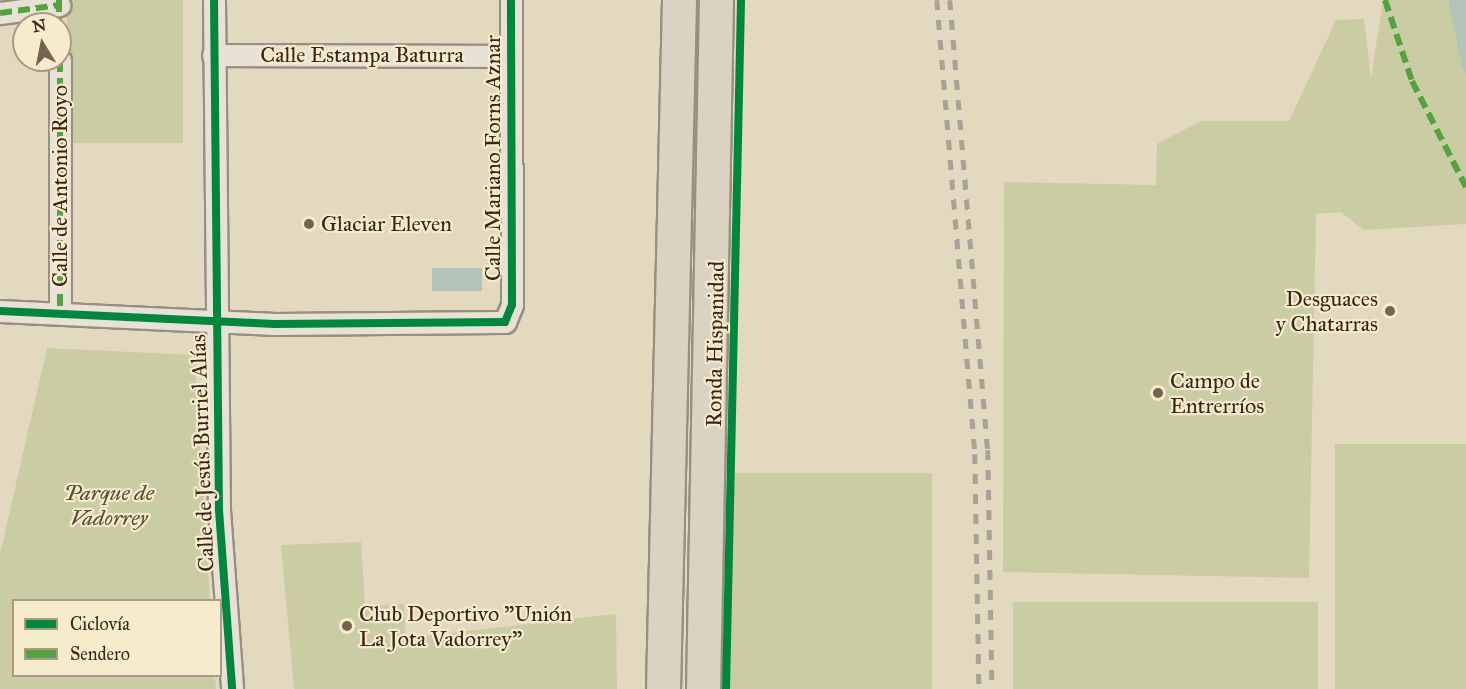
<!DOCTYPE html>
<html>
<head>
<meta charset="utf-8">
<style>
	body { margin:0 }
	#map { position:relative; width:1466px; height:689px; overflow:hidden; background:#e2d9be; font-family:"IM FELL Great Primer",serif }
	div>[style] { position:absolute }
	.green>* { inset:0; background:#cacda3; transform-origin:0 0 }
	.water>* { inset:0; background:#b4c3b9; transform-origin:0 0 }
	.roads { filter:drop-shadow(2px 0 #988f7f) drop-shadow(-2px 0 #988f7f) drop-shadow(0 2px #988f7f) drop-shadow(0 -2px #988f7f) }
	.street>* { height:21px; margin:-10.5px; padding:0 10.5px; transform-origin:10.5px; border-radius:10.5px; background:#e7e2d5 }
	.highway>* { height:33px; margin:-16.5px; padding:0 16.5px; transform-origin:16.5px; border-radius:16.5px; background:#dad3c1 }
	.rail>* { height:4.5px; margin-top:-2.25px; transform-origin:0; background:repeating-linear-gradient(90deg,#a8a398 0 10px,transparent 0 20px) }
	.quiet>* { height:6px; margin-top:-3px; transform-origin:0; background:repeating-linear-gradient(90deg,#54a240 0 12px,transparent 0 18px) }
	.cycleway>* { height:8px; margin:-4px; padding:0 4px; transform-origin:4px; border-radius:4px; background:#00873e }
	.dots>* { width:16px; height:16px; translate:-50% -50%; box-sizing:border-box; border:3px solid #f6ebcb; border-radius:50% }
	span { translate:-50% -50%; white-space:nowrap; text-align:center; line-height:1.15; -webkit-text-stroke:4.5px #f6ebcb; paint-order:stroke }
	.street-label { font-size:22px; color:#3a231a }
	.poi-label { font-size:22px; color:#3a231a }
	.left { translate:0 -50%; text-align:left }
	.right { translate:-100% -50%; text-align:right }
	.park-label { font-size:22px; color:#594b37; font-style:italic }
	.legend { position:absolute; left:12px; top:599px; width:210px; height:78px; box-sizing:border-box; background:#f6ebcb; border:2px solid #ab9b84; margin:0; padding:8px 10px; list-style:none; font-size:18px; color:#3a231a }
	.legend li { display:flex; align-items:center; gap:12px; height:30px }
	.legend b { width:30px; border:2px solid #ab9b84 }
	.north { position:absolute; left:12px; top:12px; width:60px; height:60px; box-sizing:border-box; background:#f6ebcb; border:2px solid #ab9b84; border-radius:50%; rotate:350deg; font-size:16px; font-weight:700; line-height:24px; text-align:center; color:#3a231a }
	.north::after { content:''; display:block; margin:auto; width:21px; height:27px; background:#756353; clip-path:polygon(50% 0,100% 100%,50% 72%,0 100%) }
</style>
</head>
<body>
<div id="map">
	<div class="green">
		<i style="left:67px;top:0;width:116px;height:143px"></i>
		<i style="clip-path:polygon(1383px 0,1448px 0,1466px 74px,1466px 224px,1363px 230px,1341px 212px,1316px 214px,1309px 578px,1003px 572px,1004px 182px,1156px 185px,1157px 144px,1201px 121px,1289px 121px,1336px 20px,1364px 19px,1371px 78px)"></i>
		<i style="clip-path:polygon(47px 348px,194px 355px,210px 600px,14px 600px,14px 676px,215px 676px,216px 689px,0 689px,0 554px)"></i>
		<i style="left:1466px;top:444px;width:245px;height:131px;rotate:90deg"></i>
		<i style="left:730px;top:473px;width:202px;height:216px"></i>
		<i style="clip-path:polygon(361px 542px,365px 606px,404px 604px,406px 638px,616px 614px,617px 689px,294px 689px,281px 545px)"></i>
		<i style="left:1013px;top:602px;width:305px;height:87px"></i>
	</div>
	<div class="water">
		<i style="clip-path:polygon(1448px 0,1466px 0,1466px 74px,1462px 66px)"></i>
		<i style="left:432px;top:268px;width:50px;height:23px"></i>
	</div>
	<div class="roads">
		<div class="street">
			<i style="left:214px;top:0;width:510px;rotate:89.44deg"></i>
			<i style="left:219px;top:510px;width:179px;rotate:85.8deg"></i>
			<i style="left:0;top:13px;width:60px;rotate:-7.7deg"></i>
			<i style="left:213px;top:55px;width:298px;rotate:0.2deg"></i>
			<i style="left:60px;top:60px;width:253px;rotate:90deg"></i>
			<i style="left:0;top:311px;width:275px;rotate:2.7deg"></i>
			<i style="left:275px;top:324px;width:230px;rotate:-0.5deg"></i>
			<i style="left:505px;top:322px;width:18px;rotate:-68deg"></i>
			<i style="left:512px;top:305px;width:305px;rotate:-90.2deg"></i>
		</div>
		<div class="highway">
			<i style="left:663px;top:689px;width:689px;rotate:-88.67deg"></i>
			<i style="left:703px;top:689px;width:689px;rotate:-88.92deg"></i>
		</div>
	</div>
	<div class="rail">
		<i style="left:937px;top:0;width:456px;rotate:85.2deg"></i>
		<i style="left:975px;top:454px;width:235px;rotate:89deg"></i>
		<i style="left:950px;top:0;width:452px;rotate:85.2deg"></i>
		<i style="left:988px;top:450px;width:239px;rotate:89deg"></i>
	</div>
	<div class="quiet">
		<i style="left:59px;top:0;width:24px;rotate:90deg"></i>
		<i style="left:1385px;top:0;width:85px;rotate:71.6deg"></i>
		<i style="left:1412px;top:81px;width:119px;rotate:63deg"></i>
		<i style="left:0;top:13px;width:60px;rotate:-7.7deg"></i>
		<i style="left:60px;top:60px;width:253px;rotate:90deg"></i>
	</div>
	<div class="cycleway">
		<i style="left:214px;top:0;width:510px;rotate:89.44deg"></i>
		<i style="left:219px;top:510px;width:179px;rotate:85.8deg"></i>
		<i style="left:0;top:311px;width:275px;rotate:2.7deg"></i>
		<i style="left:275px;top:324px;width:230px;rotate:-0.5deg"></i>
		<i style="left:505px;top:322px;width:18px;rotate:-68deg"></i>
		<i style="left:512px;top:305px;width:305px;rotate:-90.2deg"></i>
		<i style="left:726px;top:689px;width:689px;rotate:-88.75deg"></i>
	</div>
	<div class="dots">
		<i style="left:309px;top:224px;background:#756353"></i>
		<i style="left:1390px;top:311px;background:#756353"></i>
		<i style="left:1158px;top:393px;background:#756353"></i>
		<i style="left:347px;top:626px;background:#756353"></i>
	</div>
	<div class="street-label">
		<span style="left:362px;top:55px">Calle Estampa Baturra</span>
		<span style="left:493px;top:158px;rotate:-90deg">Calle Mariano Forns Aznar</span>
		<span style="left:60px;top:186px;rotate:-90deg">Calle de Antonio Royo</span>
		<span style="left:715px;top:344px;rotate:-89deg">Ronda Hispanidad</span>
		<span style="left:202px;top:453px;rotate:-92deg">Calle de Jesús Burriel Alías</span>
	</div>
	<div class="poi-label">
		<span class="left" style="left:321px;top:224px">Glaciar Eleven</span>
		<span class="right" style="left:1378px;top:311px">Desguaces<br>y Chatarras</span>
		<span class="left" style="left:1170px;top:393px">Campo de<br>Entrerríos</span>
		<span class="left" style="left:359px;top:626px">Club Deportivo "Unión<br>La Jota Vadorrey"</span>
	</div>
	<div class="park-label">
		<span style="left:109px;top:505px">Parque de<br>Vadorrey</span>
	</div>
	<ul class="legend">
	<li><b style="height:8px;background:#00873e"></b>Ciclovía</li>
	<li><b style="height:8px;background:#54a240"></b>Sendero</li>
	</ul>
	<div class="north">N</div>
</div>
</body>
</html>
